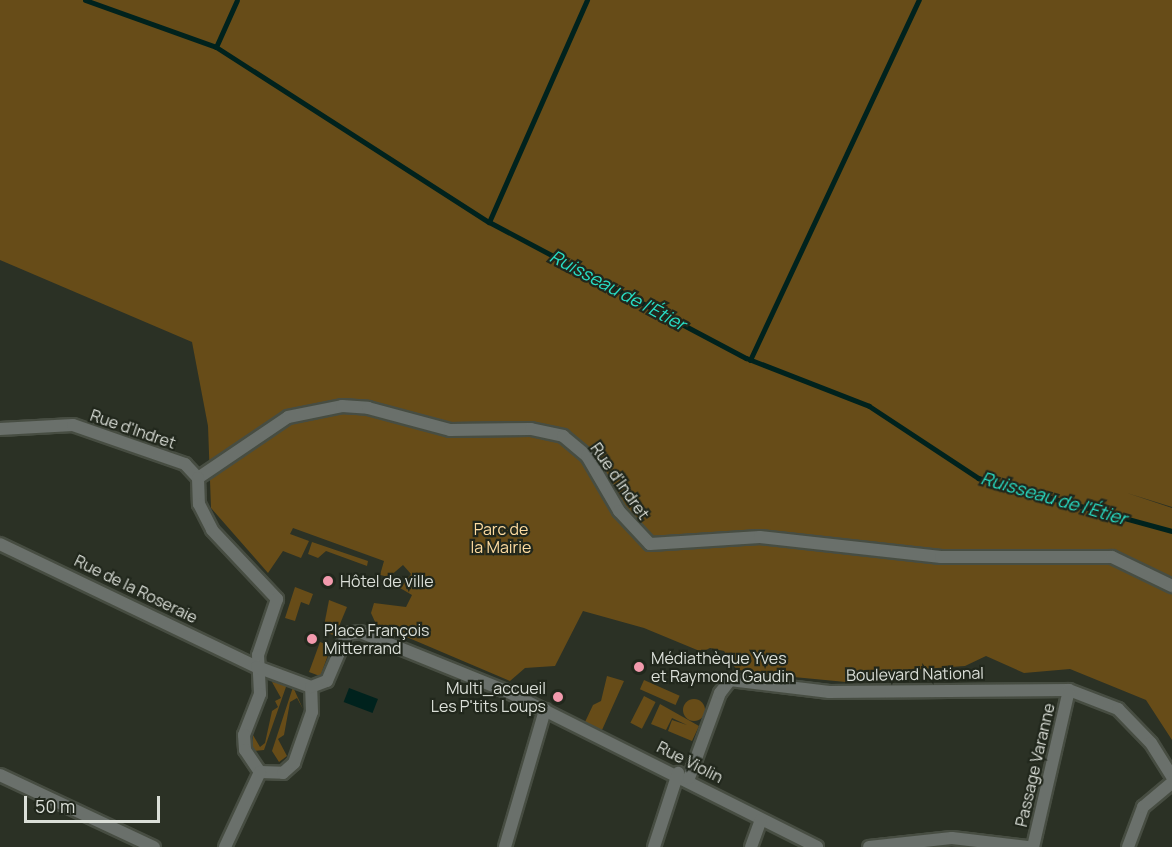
<!DOCTYPE html>
<html>
<head>
<meta charset="utf-8">
<style>
	body { margin:0 }
	#map { position:relative; width:1172px; height:847px; overflow:hidden; background:#2b3125; font-family:Manrope,sans-serif }
	div>[style] { position:absolute }
	.green>* { inset:0; background:#674c18; transform-origin:0 0 }
	.round { border-radius:50% }
	.water>* { inset:0; background:#00221d; transform-origin:0 0 }
	.stream>* { height:5px; margin:-2.5px; padding:0 2.5px; transform-origin:2.5px; border-radius:2.5px; background:#00221d }
	.roads { filter:drop-shadow(2px 0 #474d42) drop-shadow(-2px 0 #474d42) drop-shadow(0 2px #474d42) drop-shadow(0 -2px #474d42) }
	.street>* { height:12px; margin:-6px; padding:0 6px; transform-origin:6px; border-radius:6px; background:#6a706b }
	.dots>* { width:16px; height:16px; translate:-50% -50%; box-sizing:border-box; border:3px solid #21271c; border-radius:50% }
	span { translate:-50% -50%; white-space:nowrap; text-align:center; line-height:1.15; -webkit-text-stroke:4.5px #21271c; paint-order:stroke }
	.street-label { font-size:16px; color:#dbdfd8 }
	.park-label { font-size:16px; color:#fedca1 }
	.poi-label { font-size:16px; color:#dbdfd8 }
	.left { translate:0 -50%; text-align:left }
	.right { translate:-100% -50%; text-align:right }
	.water-label { font-size:18px; color:#28ddc5; font-style:italic }
	.scale { position:absolute; left:24px; top:796px; width:136px; height:27px; box-sizing:border-box; border:3px solid #dbdfd8; border-top:0; padding-left:8px; font-size:18px; line-height:21px; white-space:nowrap; color:#dbdfd8; -webkit-text-stroke:4px #21271c; paint-order:stroke }
</style>
</head>
<body>
<div id="map">
	<div class="green">
		<i style="clip-path:polygon(0 0,1172px 0,1172px 507px,1127px 493px,1172px 508px,1172px 740px,1146px 700px,1070px 669px,1024px 673px,986px 656px,965px 666px,880px 672px,846px 682px,752px 673px,736px 669px,724px 651px,710px 648px,702px 652px,644px 628px,583px 611px,555px 666px,525px 668px,510px 681px,376px 624px,371px 613px,374px 603px,406px 607px,412px 595px,400px 588px,411px 574px,403px 565px,389px 577px,380px 575px,384px 561px,293px 528px,290px 534px,309px 541px,301px 558px,283px 551px,268px 573px,211px 508px,208px 426px,192px 342px,0 260px)"></i>
		<i style="clip-path:polygon(312px 542px,368px 561px,367px 566px,326px 551px,318px 558px,308px 554px)"></i>
		<i style="clip-path:polygon(295px 587px,313px 594px,309px 605px,301px 602px,295px 621px,285px 618px)"></i>
		<i style="clip-path:polygon(329px 600px,347px 607px,335px 636px,323px 631px)"></i>
		<i style="left:320px;top:642px;width:12px;height:32px;rotate:20deg"></i>
		<i style="clip-path:polygon(607px 676px,624px 681px,602px 730px,585px 722px,593px 705px,601px 701px)"></i>
		<i style="left:644px;top:680px;width:39px;height:10px;rotate:24deg"></i>
		<i style="clip-path:polygon(272px 682px,287px 684px,264px 750px,253px 751px,253px 735px,260px 747px,265px 743px,272px 711px,278px 707px,275px 701px,281px 698px)"></i>
		<i style="clip-path:polygon(293px 687px,303px 709px,297px 698px,290px 702px,284px 735px,278px 739px,287px 756px,279px 762px,272px 751px)"></i>
		<i style="left:644px;top:696px;width:13px;height:30px;rotate:27deg"></i>
		<i class="round" style="left:683px;top:699px;width:22px;height:22px"></i>
		<i style="clip-path:polygon(660px 704px,699px 726px,692px 741px,668px 731px,672px 720px,687px 725px,672px 718px,666px 730px,651px 724px)"></i>
	</div>
	<div class="water">
		<i style="left:349px;top:688px;width:31px;height:15px;rotate:21deg"></i>
	</div>
	<div class="stream">
		<i style="left:85px;top:0;width:139px;rotate:19.7deg"></i>
		<i style="left:216px;top:47px;width:324px;rotate:32.7deg"></i>
		<i style="left:489px;top:222px;width:291px;rotate:27.9deg"></i>
		<i style="left:746px;top:358px;width:132px;rotate:21.3deg"></i>
		<i style="left:869px;top:406px;width:131px;rotate:33.4deg"></i>
		<i style="left:978px;top:478px;width:201px;rotate:15.3deg"></i>
		<i style="left:216px;top:47px;width:51px;rotate:-65.9deg"></i>
		<i style="left:489px;top:222px;width:243px;rotate:-66.2deg"></i>
		<i style="left:750px;top:360px;width:398px;rotate:-64.9deg"></i>
	</div>
	<div class="roads">
		<div class="street">
			<i style="left:0;top:429px;width:73px;rotate:-3.1deg"></i>
			<i style="left:73px;top:425px;width:119px;rotate:19.2deg"></i>
			<i style="left:185px;top:464px;width:19px;rotate:47deg"></i>
			<i style="left:198px;top:478px;width:109px;rotate:-34.1deg"></i>
			<i style="left:288px;top:417px;width:55px;rotate:-11.5deg"></i>
			<i style="left:342px;top:406px;width:26px;rotate:4deg"></i>
			<i style="left:368px;top:408px;width:85px;rotate:15deg"></i>
			<i style="left:450px;top:430px;width:81px;rotate:-0.7deg"></i>
			<i style="left:531px;top:429px;width:33px;rotate:12deg"></i>
			<i style="left:563px;top:436px;width:31px;rotate:40deg"></i>
			<i style="left:587px;top:456px;width:64px;rotate:59.8deg"></i>
			<i style="left:619px;top:511px;width:45px;rotate:46.8deg"></i>
			<i style="left:650px;top:544px;width:110px;rotate:-3.6deg"></i>
			<i style="left:760px;top:537px;width:182px;rotate:6.3deg"></i>
			<i style="left:941px;top:557px;width:171px"></i>
			<i style="left:1112px;top:557px;width:67px;rotate:25.8deg"></i>
			<i style="left:198px;top:478px;width:26px;rotate:88deg"></i>
			<i style="left:199px;top:504px;width:29px;rotate:63deg"></i>
			<i style="left:212px;top:530px;width:95px;rotate:46.7deg"></i>
			<i style="left:277px;top:599px;width:59px;rotate:108.7deg"></i>
			<i style="left:258px;top:655px;width:39px;rotate:87deg"></i>
			<i style="left:260px;top:694px;width:44px;rotate:111.3deg"></i>
			<i style="left:244px;top:735px;width:15px;rotate:86deg"></i>
			<i style="left:245px;top:750px;width:27px;rotate:56deg"></i>
			<i style="left:260px;top:772px;width:23px;rotate:2deg"></i>
			<i style="left:283px;top:773px;width:15px;rotate:-42deg"></i>
			<i style="left:294px;top:763px;width:54px;rotate:-70.6deg"></i>
			<i style="left:312px;top:712px;width:25px;rotate:-92deg"></i>
			<i style="left:0;top:544px;width:285px;rotate:25.6deg"></i>
			<i style="left:257px;top:667px;width:58px;rotate:20.3deg"></i>
			<i style="left:311px;top:687px;width:17px;rotate:-21deg"></i>
			<i style="left:327px;top:681px;width:51px;rotate:-66.9deg"></i>
			<i style="left:347px;top:634px;width:13px;rotate:-9deg"></i>
			<i style="left:360px;top:632px;width:157px;rotate:22deg"></i>
			<i style="left:506px;top:691px;width:348px;rotate:26.6deg"></i>
			<i style="left:0;top:775px;width:170px;rotate:25.1deg"></i>
			<i style="left:689px;top:778px;width:90px;rotate:-70deg"></i>
			<i style="left:720px;top:693px;width:16px;rotate:-52deg"></i>
			<i style="left:730px;top:680px;width:100px;rotate:6.9deg"></i>
			<i style="left:829px;top:692px;width:240px;rotate:-0.5deg"></i>
			<i style="left:1069px;top:690px;width:53px;rotate:21.2deg"></i>
			<i style="left:1118px;top:709px;width:47px;rotate:45.9deg"></i>
			<i style="left:1151px;top:743px;width:40px;rotate:58deg"></i>
			<i style="left:225px;top:847px;width:83px;rotate:-65deg"></i>
			<i style="left:505px;top:847px;width:143px;rotate:-73.7deg"></i>
			<i style="left:654px;top:847px;width:78px;rotate:-72deg"></i>
			<i style="left:751px;top:847px;width:29px;rotate:-70deg"></i>
			<i style="left:869px;top:847px;width:83px;rotate:-6.2deg"></i>
			<i style="left:952px;top:838px;width:78px;rotate:6.7deg"></i>
			<i style="left:1033px;top:847px;width:161px;rotate:-77.1deg"></i>
			<i style="left:1128px;top:847px;width:43px;rotate:-69.4deg"></i>
			<i style="left:1143px;top:807px;width:38px;rotate:-40deg"></i>
		</div>
	</div>
	<div class="dots">
		<i style="left:328px;top:581px;background:#f29aad"></i>
		<i style="left:312px;top:639px;background:#f29aad"></i>
		<i style="left:639px;top:667px;background:#f29aad"></i>
		<i style="left:558px;top:697px;background:#f29aad"></i>
	</div>
	<div class="street-label">
		<span style="left:133px;top:429px;rotate:19deg">Rue d'Indret</span>
		<span style="left:620px;top:481px;rotate:55deg">Rue d'Indret</span>
		<span style="left:136px;top:589px;rotate:26deg">Rue de la Roseraie</span>
		<span style="left:915px;top:674px;rotate:-1deg">Boulevard National</span>
		<span style="left:690px;top:762px;rotate:27deg">Rue Violin</span>
		<span style="left:1035px;top:765px;rotate:-77deg">Passage Varanne</span>
	</div>
	<div class="park-label">
		<span style="left:501px;top:538px">Parc de<br>la Mairie</span>
	</div>
	<div class="poi-label">
		<span class="left" style="left:340px;top:581px">Hôtel de ville</span>
		<span class="left" style="left:324px;top:639px">Place François<br>Mitterrand</span>
		<span class="left" style="left:651px;top:667px">Médiathèque Yves<br>et Raymond Gaudin</span>
		<span class="right" style="left:546px;top:697px">Multi_accueil<br>Les P'tits Loups</span>
	</div>
	<div class="water-label">
		<span style="left:618px;top:290px;rotate:28deg">Ruisseau de l'Étier</span>
		<span style="left:1054px;top:498px;rotate:16deg">Ruisseau de l'Étier</span>
	</div>
	<div class="scale">50 m</div>
</div>
</body>
</html>
